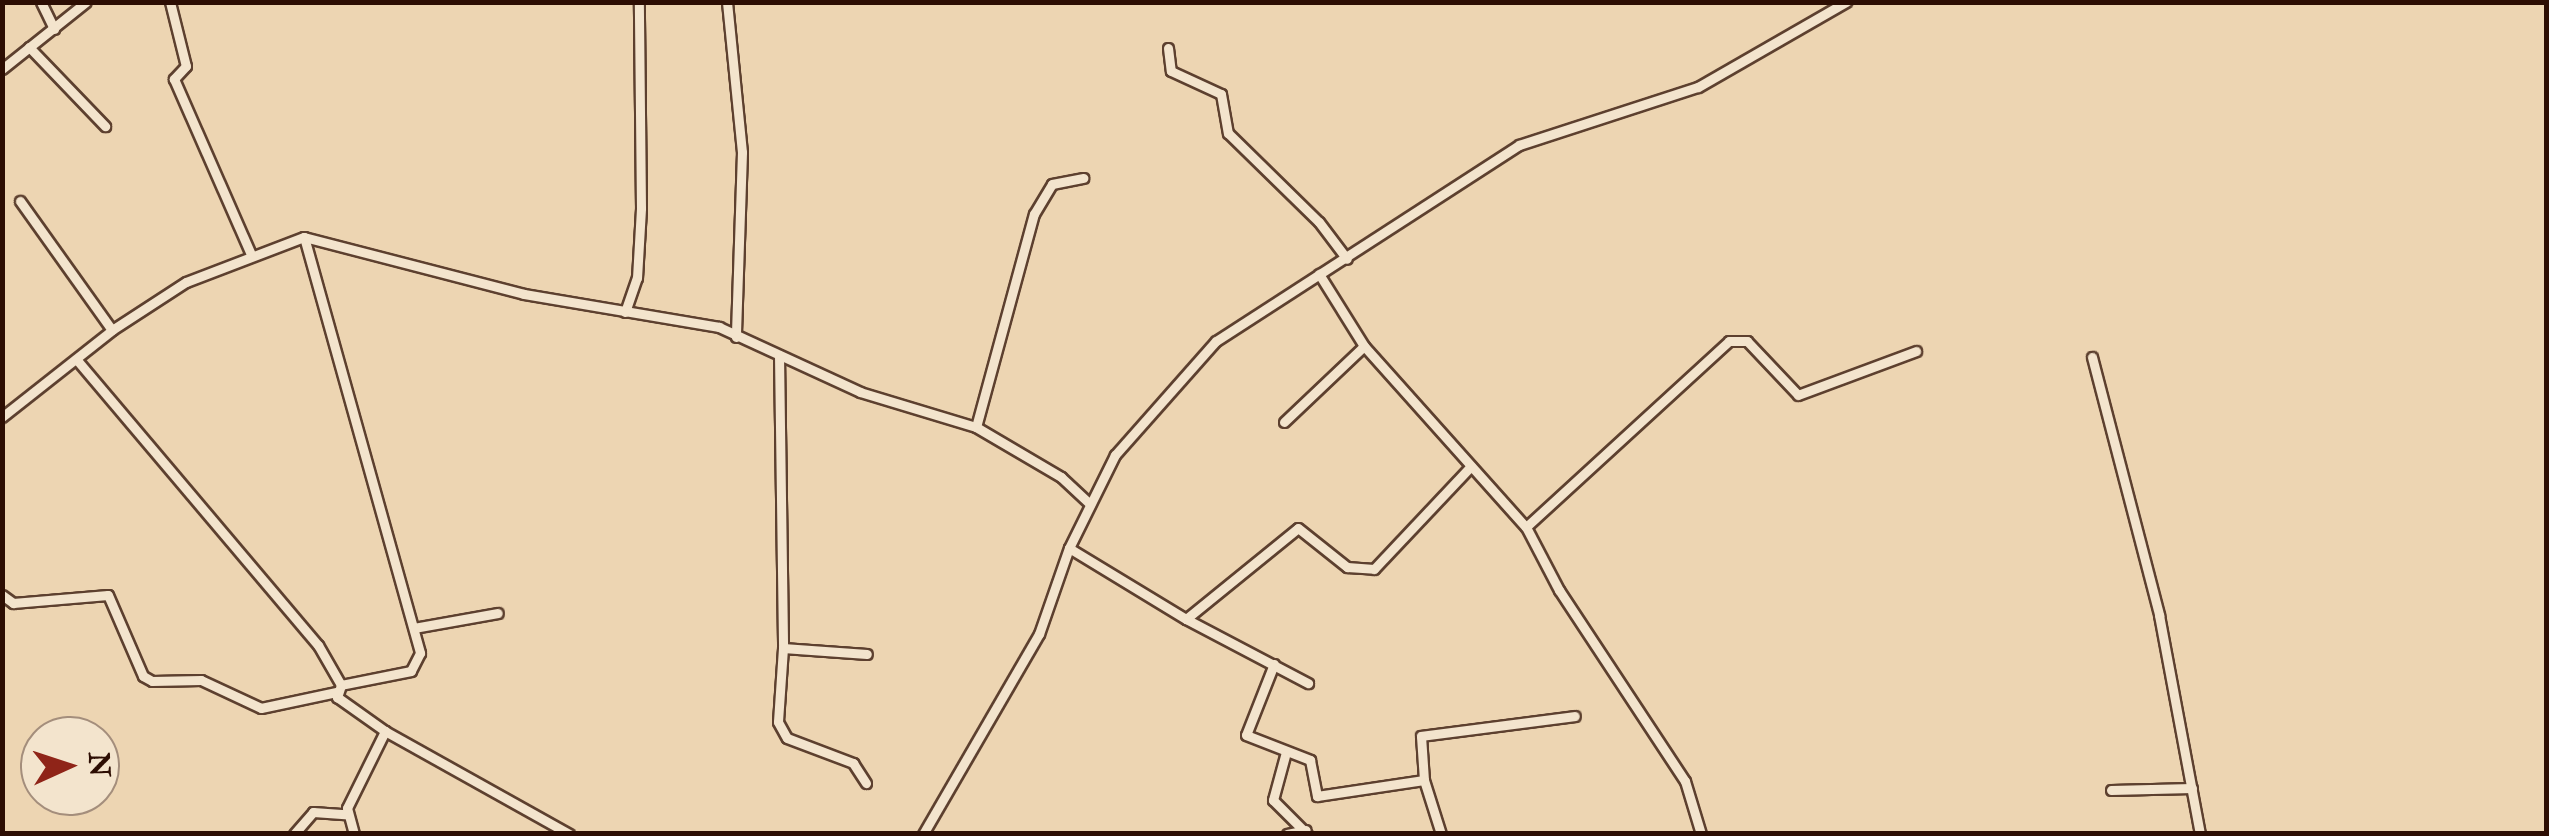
<!DOCTYPE html>
<html>
<head>
<meta charset="utf-8">
<style>
	body { margin:0 }
	#map { position:relative; width:2549px; height:836px; overflow:hidden; background:#edd5b2; font-family:"IM FELL Double Pica",serif }
	div>[style] { position:absolute }
	.roads { filter:drop-shadow(2px 0 #5d402f) drop-shadow(-2px 0 #5d402f) drop-shadow(0 2px #5d402f) drop-shadow(0 -2px #5d402f) }
	.minor>* { height:9px; margin:-4.5px; padding:0 4.5px; transform-origin:4.5px; border-radius:4.5px; background:#f3e4cd }
	span { translate:-50% -50%; white-space:nowrap; text-align:center; line-height:1.15; -webkit-text-stroke:9px #f3e4cd; paint-order:stroke }
	.frame { position:absolute; inset:0; border:5px solid #2d0e03; pointer-events:none }
	.north { position:absolute; left:20px; top:716px; width:100px; height:100px; box-sizing:border-box; background:#f3e4cd; border:2px solid #a48e7c; border-radius:50%; rotate:87deg; font-size:28px; font-weight:700; line-height:40px; text-align:center; color:#2d0e03 }
	.north::after { content:''; display:block; margin:auto; width:35px; height:45px; background:#8f2418; clip-path:polygon(50% 0,100% 100%,50% 72%,0 100%) }
</style>
</head>
<body>
<div id="map">
	<div class="roads">
		<div class="minor">
			<i style="left:41px;top:2px;width:30px;rotate:64deg"></i>
			<i style="left:170px;top:2px;width:66px;rotate:76deg"></i>
			<i style="left:186px;top:66px;width:18px;rotate:133deg"></i>
			<i style="left:174px;top:79px;width:191px;rotate:66.3deg"></i>
			<i style="left:727px;top:2px;width:151px;rotate:84.3deg"></i>
			<i style="left:742px;top:152px;width:185px;rotate:91.9deg"></i>
			<i style="left:29px;top:47px;width:110px;rotate:46.1deg"></i>
			<i style="left:1168px;top:48px;width:23px;rotate:83deg"></i>
			<i style="left:1171px;top:71px;width:55px;rotate:24.7deg"></i>
			<i style="left:1221px;top:94px;width:40px;rotate:80deg"></i>
			<i style="left:1228px;top:133px;width:127px;rotate:44.4deg"></i>
			<i style="left:1319px;top:222px;width:46px;rotate:52.9deg"></i>
			<i style="left:2px;top:69px;width:107px;rotate:-38.6deg"></i>
			<i style="left:20px;top:201px;width:158px;rotate:54.5deg"></i>
			<i style="left:304px;top:237px;width:432px;rotate:74.4deg"></i>
			<i style="left:420px;top:653px;width:20px;rotate:117deg"></i>
			<i style="left:411px;top:671px;width:71px;rotate:168.7deg"></i>
			<i style="left:341px;top:685px;width:13px;rotate:108deg"></i>
			<i style="left:337px;top:697px;width:59px;rotate:35.3deg"></i>
			<i style="left:385px;top:731px;width:211px;rotate:29.2deg"></i>
			<i style="left:1319px;top:274px;width:85px;rotate:58deg"></i>
			<i style="left:1364px;top:346px;width:243px;rotate:48.2deg"></i>
			<i style="left:1526px;top:527px;width:71px;rotate:62.4deg"></i>
			<i style="left:1559px;top:590px;width:229px;rotate:56.6deg"></i>
			<i style="left:1685px;top:781px;width:55px;rotate:73.2deg"></i>
			<i style="left:625px;top:312px;width:36px;rotate:-71deg"></i>
			<i style="left:637px;top:278px;width:70px;rotate:-86.7deg"></i>
			<i style="left:641px;top:208px;width:206px;rotate:-90.6deg"></i>
			<i style="left:779px;top:355px;width:293px;rotate:89.2deg"></i>
			<i style="left:783px;top:648px;width:74px;rotate:93.9deg"></i>
			<i style="left:778px;top:722px;width:18px;rotate:61deg"></i>
			<i style="left:787px;top:738px;width:71px;rotate:20.7deg"></i>
			<i style="left:853px;top:763px;width:24px;rotate:57deg"></i>
			<i style="left:2092px;top:357px;width:267px;rotate:75.4deg"></i>
			<i style="left:2159px;top:615px;width:223px;rotate:79.4deg"></i>
			<i style="left:77px;top:360px;width:373px;rotate:49.8deg"></i>
			<i style="left:318px;top:645px;width:46px;rotate:60.1deg"></i>
			<i style="left:2px;top:417px;width:140px;rotate:-38.3deg"></i>
			<i style="left:112px;top:330px;width:88px;rotate:-33deg"></i>
			<i style="left:186px;top:282px;width:126px;rotate:-20.9deg"></i>
			<i style="left:304px;top:237px;width:227px;rotate:14.5deg"></i>
			<i style="left:524px;top:294px;width:198px;rotate:9.6deg"></i>
			<i style="left:719px;top:327px;width:155px;rotate:24.7deg"></i>
			<i style="left:860px;top:392px;width:121px;rotate:16.8deg"></i>
			<i style="left:976px;top:427px;width:99px;rotate:30.5deg"></i>
			<i style="left:1061px;top:477px;width:40px;rotate:43deg"></i>
			<i style="left:1284px;top:422px;width:110px;rotate:-43.5deg"></i>
			<i style="left:976px;top:427px;width:221px;rotate:-74.8deg"></i>
			<i style="left:1034px;top:214px;width:35px;rotate:-59deg"></i>
			<i style="left:1052px;top:184px;width:32px;rotate:-11deg"></i>
			<i style="left:1526px;top:527px;width:275px;rotate:-42.5deg"></i>
			<i style="left:1729px;top:341px;width:18px"></i>
			<i style="left:1747px;top:341px;width:74px;rotate:46.6deg"></i>
			<i style="left:1798px;top:395px;width:126px;rotate:-20.4deg"></i>
			<i style="left:1069px;top:548px;width:137px;rotate:31.3deg"></i>
			<i style="left:1186px;top:619px;width:144px;rotate:-39.1deg"></i>
			<i style="left:1298px;top:528px;width:63px;rotate:38.5deg"></i>
			<i style="left:1347px;top:567px;width:27px;rotate:4deg"></i>
			<i style="left:1374px;top:569px;width:141px;rotate:-46.7deg"></i>
			<i style="left:2px;top:595px;width:14px;rotate:36deg"></i>
			<i style="left:13px;top:603px;width:95px;rotate:-4.8deg"></i>
			<i style="left:108px;top:595px;width:88px;rotate:66.6deg"></i>
			<i style="left:143px;top:676px;width:10px;rotate:29deg"></i>
			<i style="left:152px;top:681px;width:49px;rotate:-1.2deg"></i>
			<i style="left:201px;top:680px;width:66px;rotate:25deg"></i>
			<i style="left:261px;top:708px;width:77px;rotate:-12deg"></i>
			<i style="left:1186px;top:619px;width:138px;rotate:27.7deg"></i>
			<i style="left:414px;top:628px;width:85px;rotate:-10.1deg"></i>
			<i style="left:783px;top:648px;width:84px;rotate:4.1deg"></i>
			<i style="left:1274px;top:664px;width:76px;rotate:111.5deg"></i>
			<i style="left:1246px;top:735px;width:69px;rotate:21.3deg"></i>
			<i style="left:1310px;top:760px;width:37px;rotate:79deg"></i>
			<i style="left:1317px;top:796px;width:108px;rotate:-8.5deg"></i>
			<i style="left:1286px;top:752px;width:50px;rotate:105.2deg"></i>
			<i style="left:1273px;top:800px;width:48px;rotate:45deg"></i>
			<i style="left:2111px;top:790px;width:81px;rotate:-1.4deg"></i>
			<i style="left:294px;top:834px;width:29px;rotate:-49deg"></i>
			<i style="left:313px;top:812px;width:32px;rotate:4deg"></i>
			<i style="left:354px;top:834px;width:27px;rotate:-105deg"></i>
			<i style="left:347px;top:808px;width:86px;rotate:-63.7deg"></i>
			<i style="left:923px;top:834px;width:231px;rotate:-59.9deg"></i>
			<i style="left:1039px;top:634px;width:91px;rotate:-70.8deg"></i>
			<i style="left:1069px;top:548px;width:104px;rotate:-63.7deg"></i>
			<i style="left:1115px;top:455px;width:152px;rotate:-48.5deg"></i>
			<i style="left:1216px;top:341px;width:361px;rotate:-32.9deg"></i>
			<i style="left:1519px;top:145px;width:188px;rotate:-18deg"></i>
			<i style="left:1698px;top:87px;width:171px;rotate:-29.9deg"></i>
			<i style="left:1287px;top:834px;width:19px;rotate:-12deg"></i>
			<i style="left:1441px;top:834px;width:57px;rotate:-107.5deg"></i>
			<i style="left:1424px;top:780px;width:44px;rotate:-93.9deg"></i>
			<i style="left:1421px;top:736px;width:155px;rotate:-7.4deg"></i>
		</div>
	</div>
	<div class="frame"></div>
	<div class="north">N</div>
</div>
</body>
</html>
